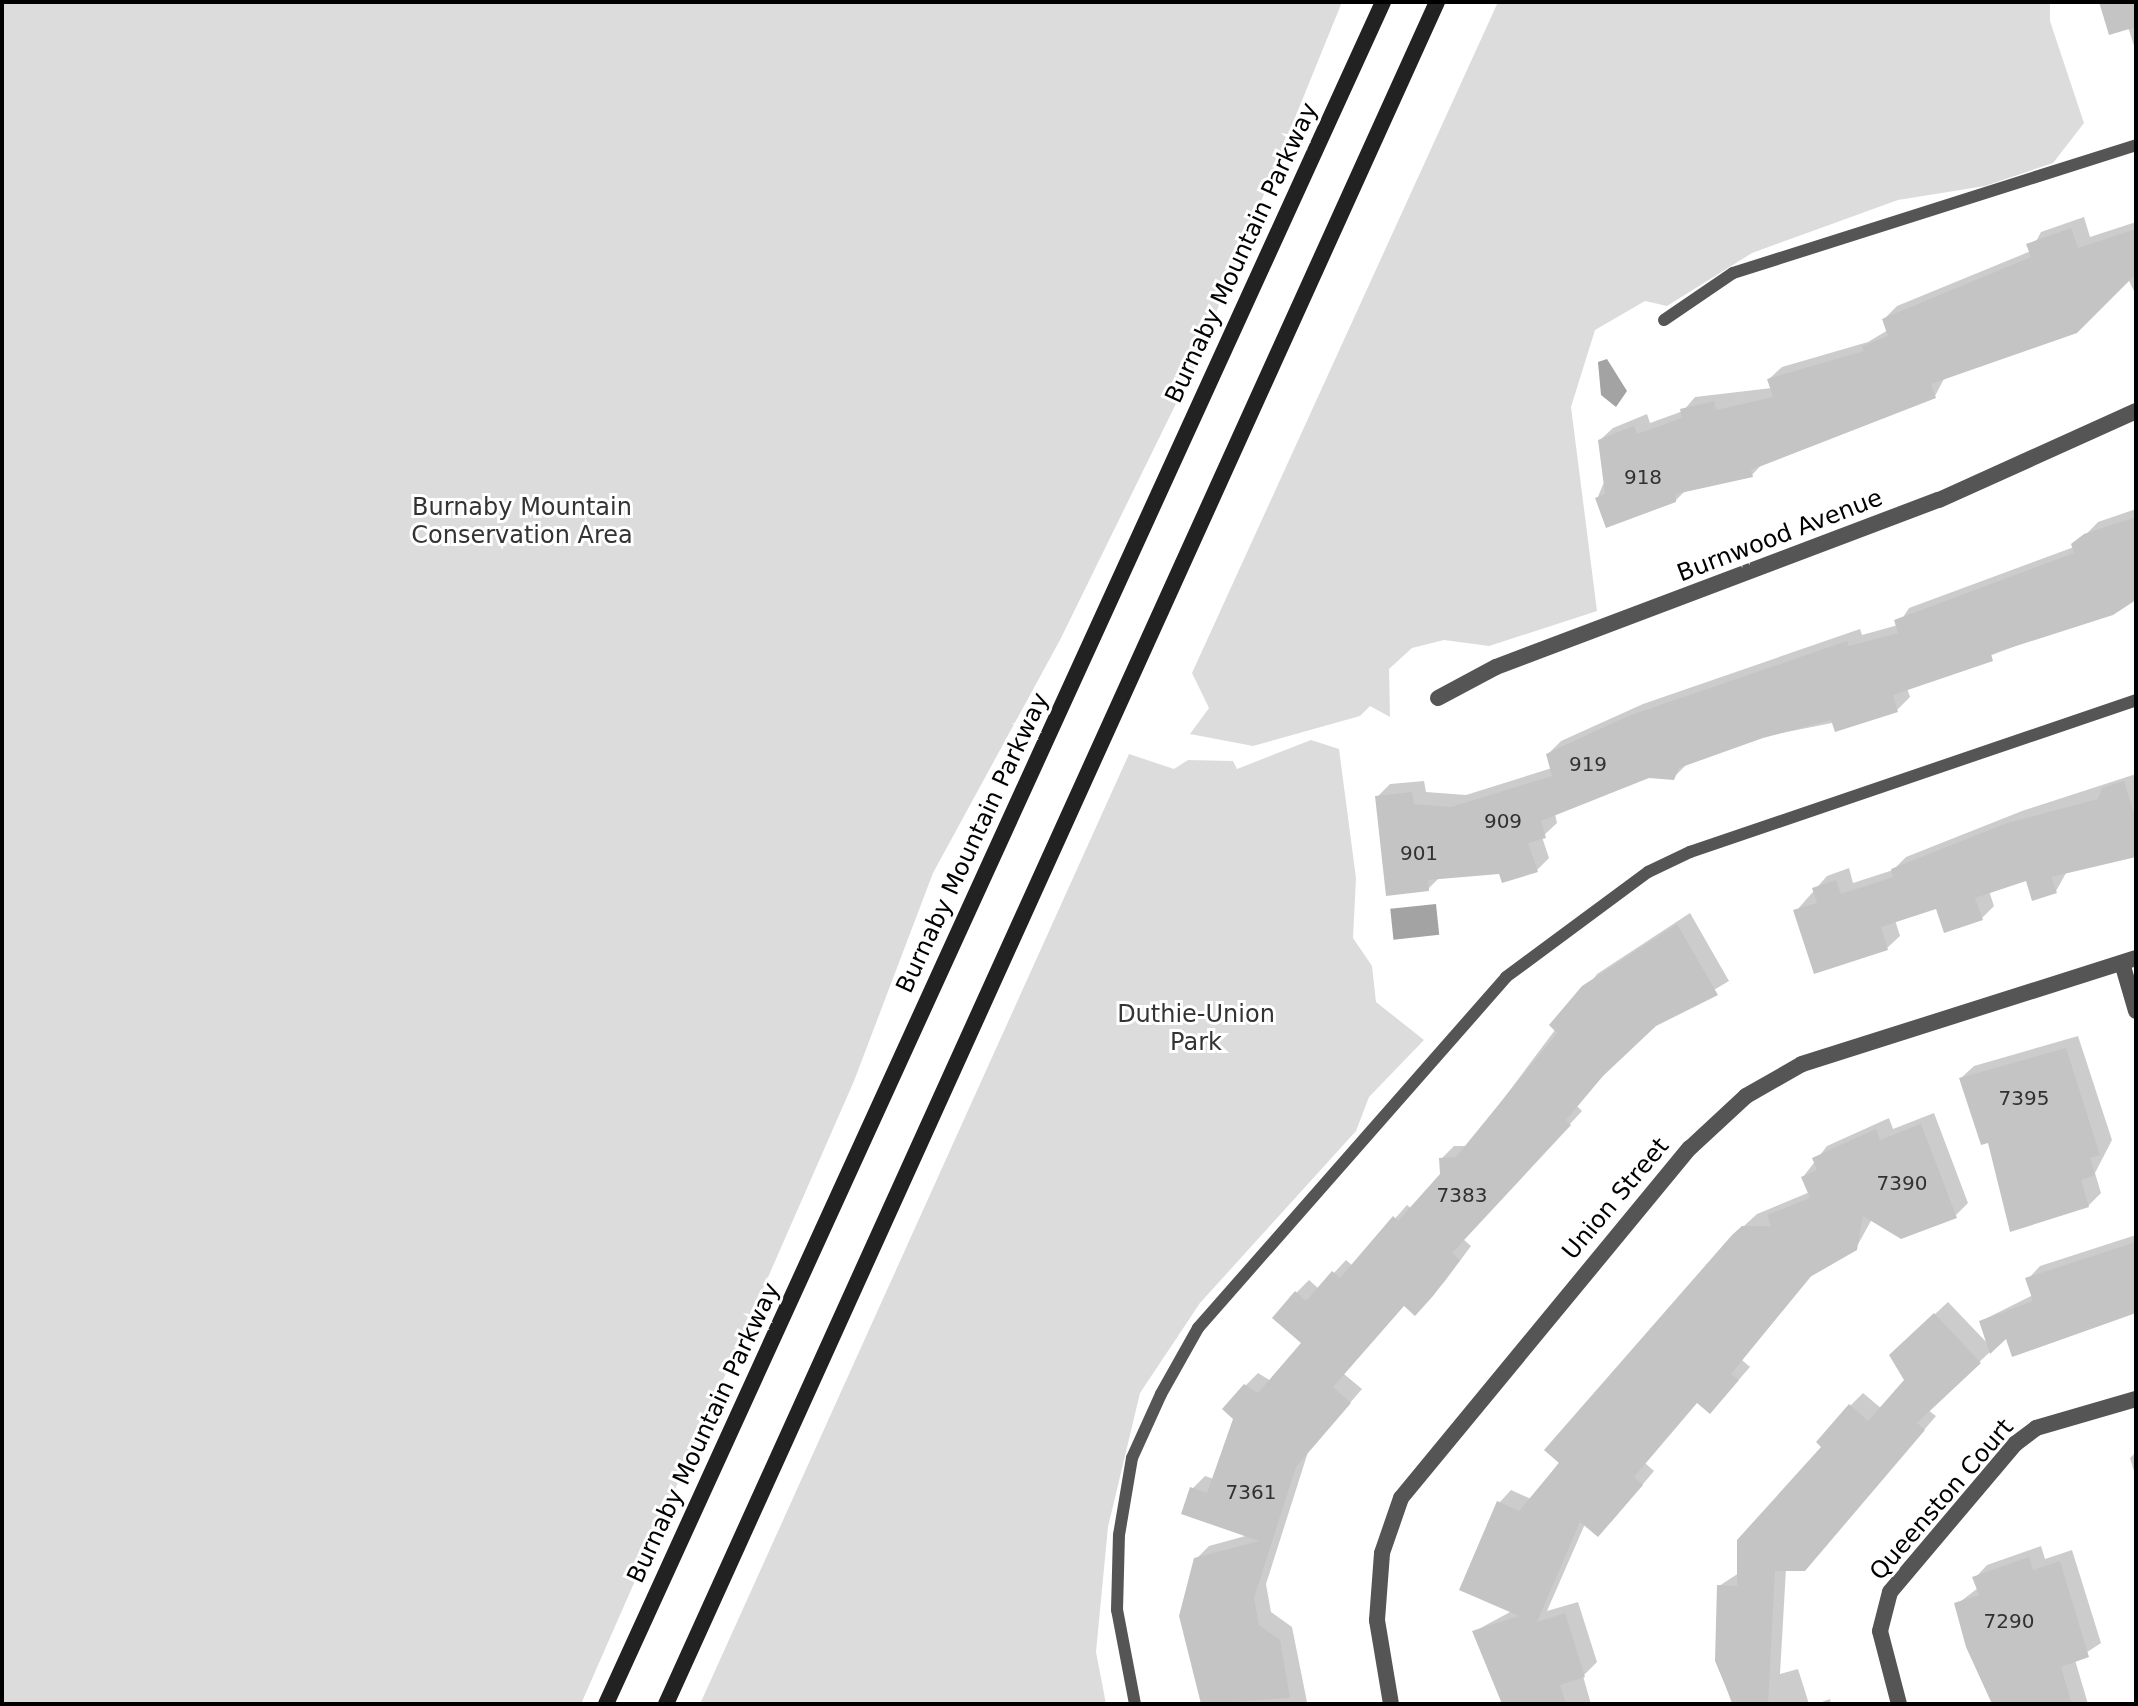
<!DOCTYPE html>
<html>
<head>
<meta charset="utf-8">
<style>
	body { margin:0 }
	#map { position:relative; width:2138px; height:1706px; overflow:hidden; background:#fff; font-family:"DejaVu Sans",sans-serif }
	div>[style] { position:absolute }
	.green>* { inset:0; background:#dcdcdc }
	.water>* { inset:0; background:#a3a3a3; transform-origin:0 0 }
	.shadow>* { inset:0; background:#0003 }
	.building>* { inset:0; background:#c4c4c4 }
	.lane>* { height:12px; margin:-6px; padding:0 6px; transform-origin:6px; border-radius:6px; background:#555 }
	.street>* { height:16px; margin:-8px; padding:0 8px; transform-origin:8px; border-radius:8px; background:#555 }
	.secondary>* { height:16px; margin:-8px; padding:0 8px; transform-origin:8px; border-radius:8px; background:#222 }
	span { translate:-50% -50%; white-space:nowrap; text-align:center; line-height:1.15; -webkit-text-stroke:6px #fff; paint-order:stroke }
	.number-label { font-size:20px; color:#313131 }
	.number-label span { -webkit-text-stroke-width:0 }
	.street-label { font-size:24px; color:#000 }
	.park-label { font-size:24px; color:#333 }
	.frame { position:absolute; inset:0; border:4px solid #000; pointer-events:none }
</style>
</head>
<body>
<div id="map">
	<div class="green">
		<i style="clip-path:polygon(2px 2px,1342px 2px,1193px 369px,1060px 640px,933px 873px,854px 1081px,581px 1704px,2px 1704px)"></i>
		<i style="clip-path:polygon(1498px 2px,2050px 2px,2050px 21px,2084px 123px,2053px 163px,1985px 186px,1898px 200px,1752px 253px,1667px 306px,1645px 301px,1595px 330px,1571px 407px,1597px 611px,1489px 646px,1444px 640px,1412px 648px,1389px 669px,1390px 717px,1370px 706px,1360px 716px,1253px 746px,1190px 734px,1209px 708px,1192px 673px)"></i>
		<i style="clip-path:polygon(1311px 740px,1339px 749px,1356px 878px,1353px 938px,1372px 966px,1376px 1002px,1424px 1040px,1369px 1097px,1356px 1131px,1200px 1303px,1140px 1393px,1108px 1527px,1096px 1652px,1106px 1704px,700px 1704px,1129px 754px,1174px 769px,1188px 760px,1233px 761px,1237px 769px)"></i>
	</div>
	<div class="water">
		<i style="clip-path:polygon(1607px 359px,1627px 391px,1616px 407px,1601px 395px,1598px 362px)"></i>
		<i style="left:1436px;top:904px;width:31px;height:46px;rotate:84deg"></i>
	</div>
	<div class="shadow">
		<i style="clip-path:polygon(2101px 2px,2136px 2px,2136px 52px,2128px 27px)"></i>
		<i style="clip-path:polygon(2084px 217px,2090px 237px,2136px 222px,2136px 295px,2128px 279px,1945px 377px,1935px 396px,1764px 462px,1752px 475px,1686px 490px,1675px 501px,1597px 499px,1607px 475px,1600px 440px,1613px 428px,1647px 414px,1650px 423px,1683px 411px,1695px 397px,1772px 388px,1769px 379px,1782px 367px,1868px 342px,1888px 330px,1884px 319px,1897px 306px,2031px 251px,2041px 232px)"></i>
		<i style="clip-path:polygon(2136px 509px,2136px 599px,1907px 688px,1910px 697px,1897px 710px,1762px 737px,1686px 765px,1673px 778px,1649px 776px,1555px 814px,1557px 823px,1542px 837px,1549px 858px,1537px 870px,1440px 877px,1428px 889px,1377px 797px,1390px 784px,1424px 781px,1426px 792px,1466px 795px,1552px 768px,1548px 754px,1561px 741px,1643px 704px,1860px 629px,1862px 635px,1898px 625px,1909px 608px,2074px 547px,2098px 522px)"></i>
		<i style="clip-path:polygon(2136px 774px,2136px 853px,2066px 873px,2056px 891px,2027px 879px,1989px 891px,1994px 906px,1982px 918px,1938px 907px,1895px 920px,1900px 936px,1887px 948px,1796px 911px,1827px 876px,1849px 868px,1853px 883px,1893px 870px,1906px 857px,2022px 811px)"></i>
		<i style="clip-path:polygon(1690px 913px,1729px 981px,1655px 1025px,1611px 1066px,1577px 1106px,1582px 1111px,1463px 1239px,1471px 1246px,1445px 1281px,1428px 1301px,1405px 1304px,1344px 1374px,1362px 1389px,1308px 1452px,1266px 1584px,1271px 1612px,1292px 1627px,1307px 1702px,1319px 1704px,1203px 1704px,1181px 1616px,1196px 1559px,1209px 1546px,1249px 1535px,1192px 1489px,1205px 1476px,1214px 1479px,1245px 1386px,1258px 1373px,1271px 1381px,1303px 1343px,1296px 1293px,1309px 1280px,1319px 1289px,1346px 1260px,1353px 1266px,1407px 1205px,1412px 1209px,1442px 1175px,1441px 1159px,1454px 1146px,1468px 1146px,1597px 974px)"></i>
		<i style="clip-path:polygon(2078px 1036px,2112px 1140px,2095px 1173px,2101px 1193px,2088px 1206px,1990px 1140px,1961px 1078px,1974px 1066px)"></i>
		<i style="clip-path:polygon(1934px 1113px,1968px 1203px,1955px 1216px,1872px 1219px,1856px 1248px,1813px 1274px,1742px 1360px,1750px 1367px,1722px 1399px,1698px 1401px,1645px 1463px,1654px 1471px,1611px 1522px,1585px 1524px,1547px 1611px,1578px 1602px,1597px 1662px,1583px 1676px,1591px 1704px,1503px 1704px,1475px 1631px,1512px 1611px,1499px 1503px,1511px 1490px,1531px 1499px,1733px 1236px,1757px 1214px,1810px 1192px,1803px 1177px,1827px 1146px,1889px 1118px,1893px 1129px)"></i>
		<i style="clip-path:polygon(2136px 1235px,2136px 1312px,2007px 1336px,1928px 1410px,1936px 1416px,1817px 1556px,1786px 1569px,1780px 1674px,1798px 1669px,1809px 1704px,1732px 1704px,1717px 1661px,1719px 1586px,1739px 1573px,1850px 1406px,1863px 1393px,1882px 1409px,1907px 1380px,1905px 1342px,1948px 1302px,1990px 1346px,1981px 1321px,2033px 1295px,2028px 1279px,2040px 1266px)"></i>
		<i style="clip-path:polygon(2136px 1452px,2136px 1478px,2130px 1458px)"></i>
		<i style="clip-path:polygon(2041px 1546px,2045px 1559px,2072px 1550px,2101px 1643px,2075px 1660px,2088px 1704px,1994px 1704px,1957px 1604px,1978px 1588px,1975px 1578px,1987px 1565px)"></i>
		<i style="clip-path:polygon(1830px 1699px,1831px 1704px,1816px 1704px)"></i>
	</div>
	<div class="building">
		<i style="clip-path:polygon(2099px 2px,2136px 2px,2136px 27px,2109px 35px)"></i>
		<i style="clip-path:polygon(2071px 228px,2078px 248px,2136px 229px,2136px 274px,2077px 333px,1931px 384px,1936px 398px,1751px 470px,1753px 477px,1676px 494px,1676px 502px,1606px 528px,1595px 498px,1605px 494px,1598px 440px,1634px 426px,1637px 434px,1682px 418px,1680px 409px,1714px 401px,1716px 410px,1773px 397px,1767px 379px,1864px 351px,1862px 346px,1888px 336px,1882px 319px,2031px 257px,2026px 244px)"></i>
		<i style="clip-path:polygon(2136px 517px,2136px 600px,2113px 615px,1991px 654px,1993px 661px,1893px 695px,1898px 712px,1835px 732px,1831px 720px,1763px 738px,1679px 768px,1674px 780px,1649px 778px,1541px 821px,1546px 838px,1528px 843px,1538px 872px,1502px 883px,1499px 874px,1428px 880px,1429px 891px,1386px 896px,1375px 796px,1412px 792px,1414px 804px,1451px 807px,1552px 776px,1546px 754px,1628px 716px,1847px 641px,1849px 646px,1898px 633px,1894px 620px,2074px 553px,2071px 544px,2084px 534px)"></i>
		<i style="clip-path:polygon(2124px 781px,2136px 820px,2136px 857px,2051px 877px,2057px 893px,2032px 901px,2026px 881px,1975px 898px,1983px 920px,1944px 933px,1936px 909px,1881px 927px,1888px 950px,1814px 974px,1793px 910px,1817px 903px,1812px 888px,1836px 880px,1841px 894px,1893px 877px,1891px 869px,2007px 823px,2098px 799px,2102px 788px)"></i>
		<i style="clip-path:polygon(1677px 924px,1718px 995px,1656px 1026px,1603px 1076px,1566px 1120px,1571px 1125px,1452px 1253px,1460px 1260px,1433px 1296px,1415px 1316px,1404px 1306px,1333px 1387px,1351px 1403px,1296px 1467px,1254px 1598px,1259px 1625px,1280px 1640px,1290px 1698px,1201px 1704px,1179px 1616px,1194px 1558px,1259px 1541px,1181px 1514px,1190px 1487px,1207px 1493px,1233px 1419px,1222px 1409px,1244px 1384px,1258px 1393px,1301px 1343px,1272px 1318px,1295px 1291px,1306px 1301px,1332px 1271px,1340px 1278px,1393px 1216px,1398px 1221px,1440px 1174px,1439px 1158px,1456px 1157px,1557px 1033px,1549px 1025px,1582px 986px)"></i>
		<i style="clip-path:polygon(2066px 1048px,2100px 1155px,2090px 1158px,2095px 1175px,2081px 1180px,2089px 1207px,2010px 1232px,1988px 1143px,1981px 1145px,1959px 1078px)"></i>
		<i style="clip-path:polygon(1921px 1124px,1957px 1218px,1901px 1239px,1863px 1216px,1857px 1250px,1810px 1277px,1731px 1374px,1739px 1380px,1710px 1414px,1697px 1403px,1634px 1477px,1643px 1485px,1598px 1537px,1580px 1522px,1537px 1622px,1565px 1613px,1585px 1677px,1560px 1685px,1566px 1704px,1502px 1704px,1472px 1631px,1519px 1616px,1459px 1590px,1497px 1501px,1519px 1511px,1559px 1463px,1544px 1450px,1732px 1235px,1742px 1226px,1771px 1226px,1767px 1215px,1810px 1198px,1801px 1177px,1817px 1170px,1812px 1158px,1876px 1129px,1880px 1140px)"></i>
		<i style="clip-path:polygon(2136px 1242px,2136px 1313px,2012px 1357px,2006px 1339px,1990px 1354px,1979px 1321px,2033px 1301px,2025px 1278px)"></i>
		<i style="clip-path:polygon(1934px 1313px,1981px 1363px,1917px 1423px,1925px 1430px,1805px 1571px,1775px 1571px,1768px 1704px,1733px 1704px,1715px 1661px,1717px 1585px,1737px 1586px,1737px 1540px,1821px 1447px,1816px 1442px,1849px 1404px,1868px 1421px,1904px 1380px,1889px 1355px)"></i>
		<i style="clip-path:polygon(2029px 1557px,2033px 1570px,2060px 1561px,2089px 1657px,2061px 1667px,2072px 1704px,1992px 1704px,1966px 1647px,1954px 1603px,1979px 1595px,1972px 1577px)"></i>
	</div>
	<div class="lane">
		<i style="left:1664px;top:320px;width:83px;rotate:-34.3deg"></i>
		<i style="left:1733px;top:273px;width:423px;rotate:-17.6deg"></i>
		<i style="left:1135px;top:1704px;width:96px;rotate:-100.8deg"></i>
		<i style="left:1117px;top:1610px;width:75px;rotate:-88.5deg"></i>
		<i style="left:1119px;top:1535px;width:78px;rotate:-80.4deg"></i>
		<i style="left:1132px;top:1458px;width:70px;rotate:-65.6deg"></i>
		<i style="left:1161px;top:1394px;width:76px;rotate:-60.7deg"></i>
		<i style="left:1198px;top:1328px;width:467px;rotate:-48.7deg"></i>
		<i style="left:1506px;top:977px;width:177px;rotate:-36.5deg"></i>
		<i style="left:1648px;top:872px;width:47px;rotate:-25.5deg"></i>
		<i style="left:1690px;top:852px;width:471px;rotate:-18.8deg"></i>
	</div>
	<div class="street">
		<i style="left:1438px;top:698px;width:66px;rotate:-28.1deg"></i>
		<i style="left:1496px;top:667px;width:473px;rotate:-20.7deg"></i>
		<i style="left:1939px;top:500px;width:216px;rotate:-24.3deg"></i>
		<i style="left:2122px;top:963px;width:50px;rotate:73.7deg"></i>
		<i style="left:1391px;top:1704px;width:85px;rotate:-99.5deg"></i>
		<i style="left:1377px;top:1620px;width:67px;rotate:-85.7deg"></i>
		<i style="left:1382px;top:1553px;width:58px;rotate:-70.9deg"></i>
		<i style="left:1401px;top:1498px;width:454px;rotate:-50.5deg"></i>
		<i style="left:1690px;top:1148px;width:76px;rotate:-42.9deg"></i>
		<i style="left:1746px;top:1096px;width:64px;rotate:-29.7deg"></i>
		<i style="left:1802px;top:1064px;width:350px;rotate:-17.6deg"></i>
		<i style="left:1899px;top:1704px;width:75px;rotate:-104.6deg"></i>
		<i style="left:1880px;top:1631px;width:40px;rotate:-75.6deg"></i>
		<i style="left:1890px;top:1592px;width:194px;rotate:-49.8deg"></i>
		<i style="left:2015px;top:1444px;width:26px;rotate:-37deg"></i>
		<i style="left:2036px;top:1428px;width:104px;rotate:-16.2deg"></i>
	</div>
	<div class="secondary">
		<i style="left:606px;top:1704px;width:1871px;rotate:-65.46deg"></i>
		<i style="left:666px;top:1704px;width:1868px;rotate:-65.63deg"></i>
	</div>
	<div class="number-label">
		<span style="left:1643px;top:477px">918</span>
		<span style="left:1588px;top:764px">919</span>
		<span style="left:1503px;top:821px">909</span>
		<span style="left:1419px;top:853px">901</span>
		<span style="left:2024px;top:1098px">7395</span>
		<span style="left:1902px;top:1183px">7390</span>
		<span style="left:1462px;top:1195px">7383</span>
		<span style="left:1251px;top:1492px">7361</span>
		<span style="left:2009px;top:1621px">7290</span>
	</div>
	<div class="street-label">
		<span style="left:1242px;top:253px;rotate:-65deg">Burnaby Mountain Parkway</span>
		<span style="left:1780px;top:536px;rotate:-21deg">Burnwood Avenue</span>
		<span style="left:973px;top:843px;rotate:-65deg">Burnaby Mountain Parkway</span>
		<span style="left:1616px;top:1199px;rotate:-50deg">Union Street</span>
		<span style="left:704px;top:1433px;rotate:-65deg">Burnaby Mountain Parkway</span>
		<span style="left:1942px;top:1500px;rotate:-49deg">Queenston Court</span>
	</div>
	<div class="park-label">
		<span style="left:522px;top:522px">Burnaby Mountain<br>Conservation Area</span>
		<span style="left:1196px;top:1029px">Duthie-Union<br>Park</span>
	</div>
	<div class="frame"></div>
</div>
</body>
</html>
